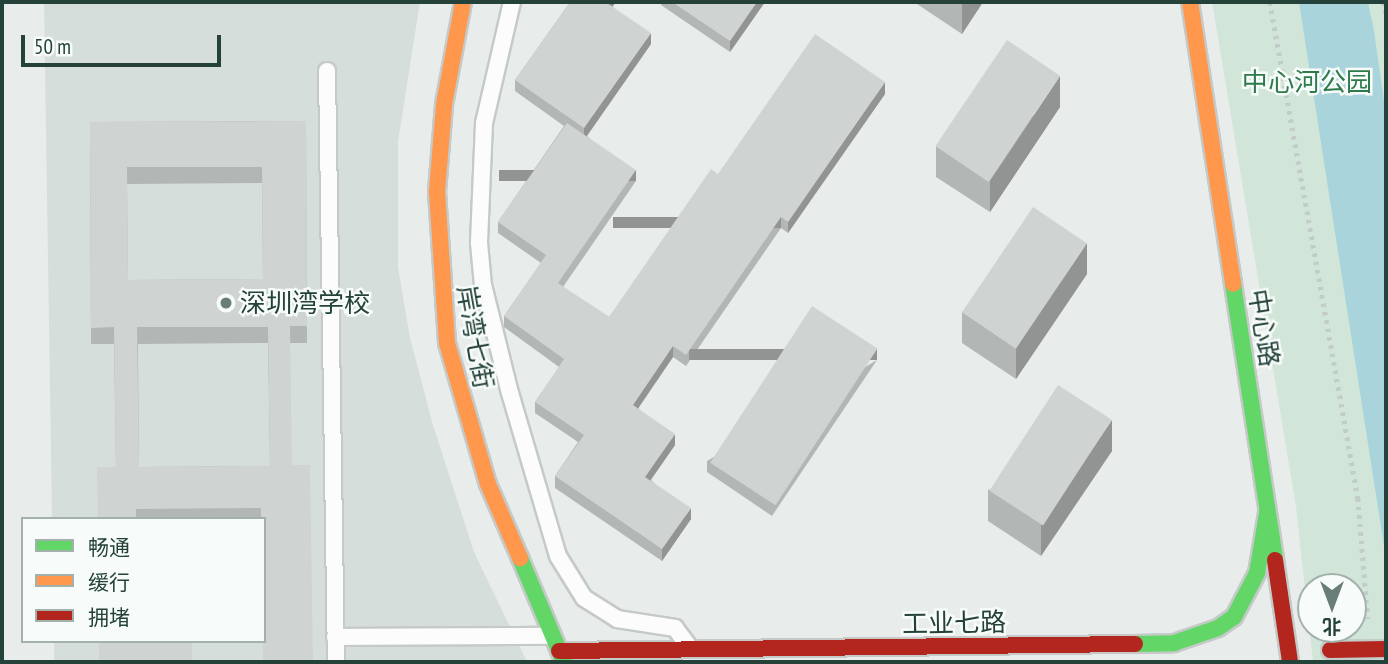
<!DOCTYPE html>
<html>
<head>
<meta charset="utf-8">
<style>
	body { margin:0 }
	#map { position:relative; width:1388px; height:664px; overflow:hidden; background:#e8edeb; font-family:"PT Sans Narrow","Noto Sans SC",sans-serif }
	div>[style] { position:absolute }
	.built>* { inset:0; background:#d6dedb }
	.green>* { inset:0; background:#d1e6d8 }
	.water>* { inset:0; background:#a9d4db }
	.path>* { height:4.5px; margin-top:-2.25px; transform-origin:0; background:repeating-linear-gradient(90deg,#c3ccca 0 3.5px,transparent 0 8.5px) }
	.roads { filter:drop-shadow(2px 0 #c5cac8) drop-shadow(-2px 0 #c5cac8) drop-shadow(0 2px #c5cac8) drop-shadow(0 -2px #c5cac8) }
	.lane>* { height:16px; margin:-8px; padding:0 8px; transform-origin:8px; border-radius:8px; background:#fcfcfc }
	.fast>* { height:16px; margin:-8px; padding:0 8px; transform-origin:8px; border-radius:8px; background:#63d668 }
	.slow>* { height:16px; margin:-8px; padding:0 8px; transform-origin:8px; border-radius:8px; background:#ff974d }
	.jam>* { height:16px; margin:-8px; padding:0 8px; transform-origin:8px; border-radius:8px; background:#b3261e }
	.bridges { filter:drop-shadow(2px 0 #c3cbc8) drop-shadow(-2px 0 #c3cbc8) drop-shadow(0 2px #c3cbc8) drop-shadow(0 -2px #c3cbc8) }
	.jam-bridge>* { height:16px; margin:-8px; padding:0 8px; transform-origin:8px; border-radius:8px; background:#b3261e }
	.wall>* { inset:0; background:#b2b6b5 }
	.shaded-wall>* { inset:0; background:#919493; transform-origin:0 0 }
	.building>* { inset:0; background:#cfd4d2; transform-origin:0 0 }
	.dots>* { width:19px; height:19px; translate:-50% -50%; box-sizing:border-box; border:4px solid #f7fbf9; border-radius:50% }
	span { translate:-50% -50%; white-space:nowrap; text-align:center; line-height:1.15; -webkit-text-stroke:5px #f7fbf9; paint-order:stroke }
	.park-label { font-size:26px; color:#2d7a4b }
	.poi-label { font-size:26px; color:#24423a }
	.left { translate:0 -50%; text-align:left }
	.street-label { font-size:26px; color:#24423a }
	.frame { position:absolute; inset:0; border:4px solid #24423a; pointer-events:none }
	.legend { position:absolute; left:21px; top:517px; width:245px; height:126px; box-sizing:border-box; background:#f7fbf9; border:2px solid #a3b1ad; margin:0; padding:9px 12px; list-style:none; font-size:21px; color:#24423a }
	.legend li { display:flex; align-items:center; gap:14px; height:35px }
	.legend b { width:35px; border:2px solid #a3b1ad }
	.north { position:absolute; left:1297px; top:573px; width:70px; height:70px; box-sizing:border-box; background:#f7fbf9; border:2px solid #a3b1ad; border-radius:50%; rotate:180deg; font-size:19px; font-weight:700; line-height:28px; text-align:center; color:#24423a }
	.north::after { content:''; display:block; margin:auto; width:24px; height:32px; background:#697e78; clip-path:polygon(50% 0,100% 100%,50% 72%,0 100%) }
	.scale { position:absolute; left:21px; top:35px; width:200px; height:32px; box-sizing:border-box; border:4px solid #24423a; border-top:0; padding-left:9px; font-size:21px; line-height:24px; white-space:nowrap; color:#24423a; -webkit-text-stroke:5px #f7fbf9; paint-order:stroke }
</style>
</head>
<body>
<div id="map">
	<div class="built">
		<i style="clip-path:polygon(44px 2px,420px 2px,398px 142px,398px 267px,410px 338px,433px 425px,474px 552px,527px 662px,54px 662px,54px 641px,264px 641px,264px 519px,52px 519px)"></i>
	</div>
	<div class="green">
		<i style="clip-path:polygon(evenodd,1212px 2px,1386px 2px,1386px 662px,1313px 662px,1296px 507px,1212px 2px,1311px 587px,1353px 587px,1353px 629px,1311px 629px,1311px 587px)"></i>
	</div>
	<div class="water">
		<i style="clip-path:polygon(1299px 2px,1368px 2px,1374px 31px,1386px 115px,1386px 559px)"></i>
	</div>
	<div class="path">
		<i style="left:1270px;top:2px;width:504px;rotate:79.94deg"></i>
		<i style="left:1358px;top:498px;width:121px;rotate:85.3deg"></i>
		<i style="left:1384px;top:2px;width:13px;rotate:81deg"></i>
	</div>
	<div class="roads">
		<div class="lane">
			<i style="left:512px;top:2px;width:124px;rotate:103deg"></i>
			<i style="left:484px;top:123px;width:120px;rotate:92.4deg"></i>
			<i style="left:479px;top:243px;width:42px;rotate:84.6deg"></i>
			<i style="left:483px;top:285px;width:111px;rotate:76deg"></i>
			<i style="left:510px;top:393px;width:170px;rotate:73.6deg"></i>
			<i style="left:558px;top:556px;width:49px;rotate:58.2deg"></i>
			<i style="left:584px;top:598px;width:39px;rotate:32deg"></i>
			<i style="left:617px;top:619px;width:59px;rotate:8.8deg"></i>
			<i style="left:675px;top:628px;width:25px;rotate:53deg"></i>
			<i style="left:327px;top:71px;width:591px;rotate:89.13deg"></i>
			<i style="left:335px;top:637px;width:216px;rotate:-0.3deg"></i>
		</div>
		<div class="fast">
			<i style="left:1233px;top:284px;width:279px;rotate:81.3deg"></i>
			<i style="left:520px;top:558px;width:113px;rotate:67.1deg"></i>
			<i style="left:1135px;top:644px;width:39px;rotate:-1deg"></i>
			<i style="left:1174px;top:643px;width:46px;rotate:-18.8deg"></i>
			<i style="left:1218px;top:628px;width:19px;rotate:-35deg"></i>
			<i style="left:1234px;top:617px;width:50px;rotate:-62.4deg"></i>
			<i style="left:1257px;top:573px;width:61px;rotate:-80.5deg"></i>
		</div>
		<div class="slow">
			<i style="left:463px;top:2px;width:105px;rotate:100.5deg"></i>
			<i style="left:444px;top:105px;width:87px;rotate:94.6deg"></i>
			<i style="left:437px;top:192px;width:151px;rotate:86.2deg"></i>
			<i style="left:447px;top:343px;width:147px;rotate:73.8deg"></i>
			<i style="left:488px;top:484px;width:81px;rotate:66.6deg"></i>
			<i style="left:1190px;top:2px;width:285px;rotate:81.3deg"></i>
		</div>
		<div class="jam">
			<i style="left:1275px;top:560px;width:103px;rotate:81.6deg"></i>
			<i style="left:559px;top:651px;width:576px;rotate:-0.7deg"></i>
		</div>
	</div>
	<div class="bridges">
		<div class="jam-bridge">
			<i style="left:1330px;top:650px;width:56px;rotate:-1deg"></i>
		</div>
	</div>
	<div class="wall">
		<i style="clip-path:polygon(570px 2px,616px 2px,612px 6px,651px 44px,587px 136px,636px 181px,563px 287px,609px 317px,718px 174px,885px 94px,788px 233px,781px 228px,686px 366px,673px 357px,638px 408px,675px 445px,651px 480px,691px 519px,662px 561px,555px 488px,555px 476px,578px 442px,535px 413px,535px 402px,559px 367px,504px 327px,504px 316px,541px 263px,498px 233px,498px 222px,564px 126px,515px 91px,515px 80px)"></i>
		<i style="clip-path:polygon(661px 2px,765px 2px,730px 52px,661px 5px)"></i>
		<i style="clip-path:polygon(914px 2px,983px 2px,962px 34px)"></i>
		<i style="clip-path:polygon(1060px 107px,990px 212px,936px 177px,936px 146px)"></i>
		<i style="clip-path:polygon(evenodd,306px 121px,307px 343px,290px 343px,264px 519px,98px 519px,116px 467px,114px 344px,91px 344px,90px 122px,306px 121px,262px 183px,263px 279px,128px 280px,127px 184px,262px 183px,306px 121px,268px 343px,270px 466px,139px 467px,138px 344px,268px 343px)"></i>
		<i style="clip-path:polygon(1087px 274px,1016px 379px,962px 343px,962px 312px)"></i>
		<i style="clip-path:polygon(877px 360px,772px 516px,707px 472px,707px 461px)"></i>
		<i style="clip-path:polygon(1112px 451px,1041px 556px,988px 521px,988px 490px)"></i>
	</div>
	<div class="shaded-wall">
		<i style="clip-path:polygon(608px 2px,616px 2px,607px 14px)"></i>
		<i style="clip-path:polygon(757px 2px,765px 2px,730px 52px,730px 41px)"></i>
		<i style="clip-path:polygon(963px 2px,983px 2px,962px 34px,962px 3px)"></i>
		<i style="clip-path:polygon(651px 33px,651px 44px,584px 140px,584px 128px)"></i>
		<i style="clip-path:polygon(1060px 76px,1060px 107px,990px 212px,990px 181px)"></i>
		<i style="clip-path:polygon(885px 82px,885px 94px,788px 233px,788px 222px)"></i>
		<i style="left:636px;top:170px;width:11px;height:137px;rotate:90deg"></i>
		<i style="left:781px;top:217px;width:11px;height:168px;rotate:90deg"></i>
		<i style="clip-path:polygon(1087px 243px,1087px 274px,1016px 379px,1016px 348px)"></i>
		<i style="clip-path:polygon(673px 346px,673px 357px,633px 416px,633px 405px)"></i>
		<i style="left:877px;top:349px;width:11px;height:188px;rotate:90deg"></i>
		<i style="clip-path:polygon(1112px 420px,1112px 451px,1041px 556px,1041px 525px)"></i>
		<i style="clip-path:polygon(675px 434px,675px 445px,645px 488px,645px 477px)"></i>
		<i style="clip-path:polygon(691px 508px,691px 519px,662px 561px,662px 549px)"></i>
	</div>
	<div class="building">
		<i style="clip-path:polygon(570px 2px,608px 2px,607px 3px,651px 33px,584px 128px,515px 80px)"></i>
		<i style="clip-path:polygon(672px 2px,757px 2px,730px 41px)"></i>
		<i style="clip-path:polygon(815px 34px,885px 82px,788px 222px,781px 217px,686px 355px,673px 346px,633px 405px,675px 434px,645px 477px,691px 508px,662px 549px,555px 476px,584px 435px,535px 402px,564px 359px,504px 316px,546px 255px,498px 222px,567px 123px,636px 170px,558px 283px,609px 317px,711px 169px,718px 174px)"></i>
		<i style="left:1007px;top:40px;width:64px;height:128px;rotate:34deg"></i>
		<i style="clip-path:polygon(evenodd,306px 121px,307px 326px,290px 326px,292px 465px,310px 465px,313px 662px,263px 662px,263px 641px,264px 641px,264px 519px,261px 519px,261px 508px,136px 509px,136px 519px,98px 519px,97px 467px,116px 467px,114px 327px,91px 328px,90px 122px,306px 121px,127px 167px,262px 167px,263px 279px,128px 280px,127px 167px,306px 121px,137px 327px,268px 327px,270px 466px,139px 467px,137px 327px)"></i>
		<i style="left:1033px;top:207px;width:65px;height:127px;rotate:34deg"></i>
		<i style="left:812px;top:306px;width:78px;height:187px;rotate:33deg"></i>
		<i style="left:1058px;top:385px;width:64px;height:126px;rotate:33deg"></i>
		<i style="left:99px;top:641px;width:93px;height:21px"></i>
	</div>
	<div class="dots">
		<i style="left:226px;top:303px;background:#697e78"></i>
	</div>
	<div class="park-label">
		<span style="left:1307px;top:82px">中心河公园</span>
	</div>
	<div class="poi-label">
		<span class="left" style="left:240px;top:303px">深圳湾学校</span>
	</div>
	<div class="street-label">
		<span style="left:1264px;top:328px;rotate:81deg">中心路</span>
		<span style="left:475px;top:337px;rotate:80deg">岸湾七街</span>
		<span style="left:954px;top:623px;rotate:-1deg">工业七路</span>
	</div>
	<div class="frame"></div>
	<ul class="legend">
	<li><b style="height:9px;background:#63d668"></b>畅通</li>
	<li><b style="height:9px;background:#ff974d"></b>缓行</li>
	<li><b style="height:9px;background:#b3261e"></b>拥堵</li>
	</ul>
	<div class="north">北</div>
	<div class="scale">50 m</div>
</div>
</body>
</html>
